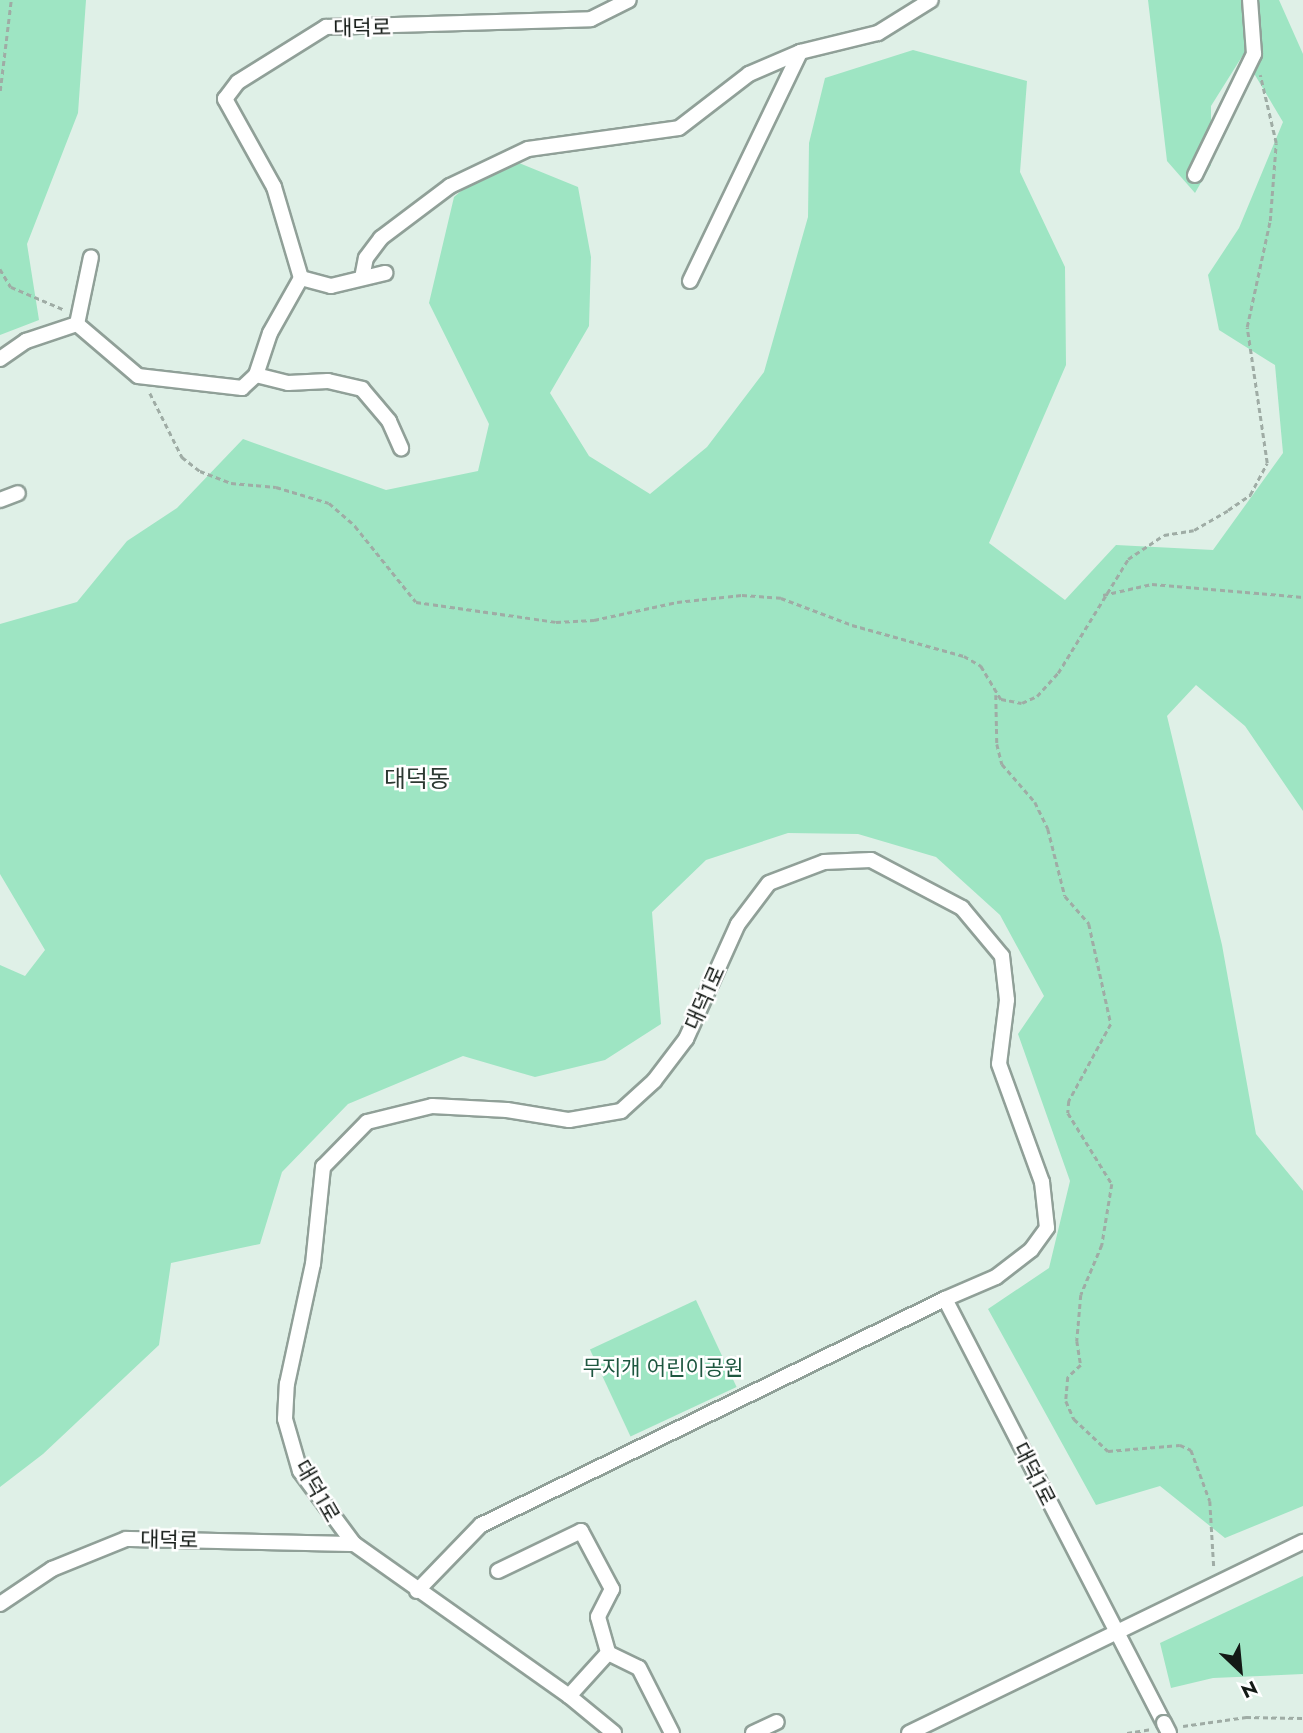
<!DOCTYPE html>
<html>
<head>
<meta charset="utf-8">
<style>
	body { margin:0 }
	#map { position:relative; width:1303px; height:1733px; overflow:hidden; background:#dff0e7; font-family:Jost,"Noto Sans KR",sans-serif }
	div>[style] { position:absolute }
	.green>* { inset:0; background:#9ee5c3; transform-origin:0 0 }
	.path>* { height:2.5px; margin-top:-1.25px; transform-origin:0; background:repeating-linear-gradient(90deg,#9faca5 0 5px,transparent 0 8.5px) }
	.roads { filter:drop-shadow(2px 0 #90a098) drop-shadow(-2px 0 #90a098) drop-shadow(0 2px #90a098) drop-shadow(0 -2px #90a098) }
	.minor>* { height:14px; margin:-7px; padding:0 7px; transform-origin:7px; border-radius:7px; background:#fff }
	.bridges { filter:drop-shadow(2px 0 #90a098) drop-shadow(-2px 0 #90a098) drop-shadow(0 2px #90a098) drop-shadow(0 -2px #90a098) }
	.minor-bridge>* { height:14px; margin:-7px; padding:0 7px; transform-origin:7px; border-radius:7px; background:#fff }
	span { translate:-50% -50%; white-space:nowrap; text-align:center; line-height:1.15; -webkit-text-stroke:5px #fff; paint-order:stroke }
	.street-label { font-size:21px; color:#141a16 }
	.park-label { font-size:21px; color:#1e5740 }
	.quarter-label { font-size:24px; color:#2c3932 }
	.north { position:absolute; left:1205px; top:1635px; width:70px; height:70px; -webkit-text-stroke:5px #fff; paint-order:stroke; rotate:154deg; font-size:19px; font-weight:700; line-height:28px; text-align:center; color:#141a16 }
	.north::after { content:''; display:block; margin:auto; width:24px; height:32px; background:#141a16; clip-path:polygon(50% 0,100% 100%,50% 72%,0 100%) }
</style>
</head>
<body>
<div id="map">
	<div class="green">
		<i style="clip-path:polygon(0 0,86px 0,78px 113px,27px 244px,39px 320px,0 335px)"></i>
		<i style="clip-path:polygon(1148px 0,1279px 0,1303px 54px,1303px 811px,1245px 726px,1196px 685px,1167px 716px,1222px 945px,1256px 1134px,1303px 1191px,1303px 1506px,1225px 1538px,1160px 1486px,1096px 1505px,988px 1309px,1049px 1268px,1070px 1181px,1018px 1034px,1044px 996px,1000px 915px,936px 857px,858px 834px,788px 833px,706px 860px,652px 912px,661px 1024px,605px 1060px,535px 1077px,463px 1056px,348px 1104px,282px 1172px,260px 1244px,171px 1263px,159px 1345px,43px 1454px,0 1487px,0 965px,25px 976px,45px 950px,0 874px,0 624px,77px 602px,127px 541px,177px 508px,243px 439px,386px 490px,478px 471px,489px 424px,429px 303px,454px 197px,502px 156px,578px 187px,591px 257px,589px 326px,550px 393px,589px 456px,650px 494px,707px 447px,764px 372px,808px 217px,809px 143px,825px 78px,913px 50px,1027px 81px,1020px 172px,1065px 267px,1066px 365px,989px 543px,1065px 600px,1116px 545px,1213px 550px,1283px 453px,1275px 365px,1219px 330px,1208px 275px,1239px 228px,1283px 122px,1243px 55px,1211px 106px,1211px 165px,1195px 193px,1167px 161px)"></i>
		<i style="left:696px;top:1300px;width:96px;height:117px;rotate:65deg"></i>
		<i style="clip-path:polygon(1303px 1576px,1303px 1674px,1213px 1678px,1171px 1688px,1160px 1643px)"></i>
	</div>
	<div class="path">
		<i style="left:0;top:91px;width:92px;rotate:-83.1deg"></i>
		<i style="left:0;top:269px;width:21px;rotate:59deg"></i>
		<i style="left:11px;top:287px;width:59px;rotate:23.1deg"></i>
		<i style="left:150px;top:393px;width:72px;rotate:63.4deg"></i>
		<i style="left:182px;top:457px;width:23px;rotate:38deg"></i>
		<i style="left:200px;top:471px;width:33px;rotate:21deg"></i>
		<i style="left:231px;top:483px;width:45px;rotate:5.1deg"></i>
		<i style="left:276px;top:487px;width:55px;rotate:16.8deg"></i>
		<i style="left:329px;top:503px;width:35px;rotate:41deg"></i>
		<i style="left:355px;top:526px;width:97px;rotate:51.2deg"></i>
		<i style="left:416px;top:602px;width:141px;rotate:8.1deg"></i>
		<i style="left:556px;top:622px;width:38px;rotate:-3deg"></i>
		<i style="left:594px;top:620px;width:85px;rotate:-12.2deg"></i>
		<i style="left:677px;top:602px;width:65px;rotate:-6.1deg"></i>
		<i style="left:742px;top:595px;width:39px;rotate:4deg"></i>
		<i style="left:781px;top:598px;width:76px;rotate:20.8deg"></i>
		<i style="left:852px;top:625px;width:116px;rotate:15.5deg"></i>
		<i style="left:964px;top:656px;width:20px;rotate:30deg"></i>
		<i style="left:981px;top:666px;width:39px;rotate:59deg"></i>
		<i style="left:1001px;top:699px;width:21px;rotate:11deg"></i>
		<i style="left:1022px;top:703px;width:17px;rotate:-25deg"></i>
		<i style="left:1037px;top:696px;width:31px;rotate:-48deg"></i>
		<i style="left:1058px;top:673px;width:134px;rotate:-58.4deg"></i>
		<i style="left:1128px;top:559px;width:43px;rotate:-33.7deg"></i>
		<i style="left:1164px;top:535px;width:30px;rotate:-9deg"></i>
		<i style="left:1194px;top:530px;width:39px;rotate:-30deg"></i>
		<i style="left:1228px;top:510px;width:27px;rotate:-34deg"></i>
		<i style="left:1250px;top:495px;width:36px;rotate:-62deg"></i>
		<i style="left:1267px;top:463px;width:137px;rotate:-98.4deg"></i>
		<i style="left:1247px;top:327px;width:108px;rotate:-77.8deg"></i>
		<i style="left:1270px;top:221px;width:78px;rotate:-85.6deg"></i>
		<i style="left:1276px;top:143px;width:70px;rotate:-103.2deg"></i>
		<i style="left:1103px;top:595px;width:50px;rotate:-12.7deg"></i>
		<i style="left:1152px;top:584px;width:152px;rotate:4.9deg"></i>
		<i style="left:996px;top:695px;width:49px;rotate:88.8deg"></i>
		<i style="left:997px;top:744px;width:21px;rotate:76deg"></i>
		<i style="left:1002px;top:764px;width:50px;rotate:49deg"></i>
		<i style="left:1035px;top:802px;width:30px;rotate:64deg"></i>
		<i style="left:1048px;top:829px;width:69px;rotate:75.8deg"></i>
		<i style="left:1065px;top:896px;width:37px;rotate:49deg"></i>
		<i style="left:1089px;top:924px;width:102px;rotate:77.6deg"></i>
		<i style="left:1111px;top:1024px;width:88px;rotate:118.6deg"></i>
		<i style="left:1069px;top:1101px;width:12px;rotate:95deg"></i>
		<i style="left:1068px;top:1113px;width:84px;rotate:58.2deg"></i>
		<i style="left:1112px;top:1184px;width:62px;rotate:99.3deg"></i>
		<i style="left:1102px;top:1245px;width:54px;rotate:112.8deg"></i>
		<i style="left:1081px;top:1295px;width:46px;rotate:95deg"></i>
		<i style="left:1077px;top:1341px;width:24px;rotate:81deg"></i>
		<i style="left:1081px;top:1365px;width:18px;rotate:137deg"></i>
		<i style="left:1068px;top:1377px;width:24px;rotate:95deg"></i>
		<i style="left:1066px;top:1401px;width:20px;rotate:66deg"></i>
		<i style="left:1074px;top:1419px;width:47px;rotate:43.3deg"></i>
		<i style="left:1108px;top:1451px;width:72px;rotate:-4.8deg"></i>
		<i style="left:1180px;top:1445px;width:12px;rotate:24deg"></i>
		<i style="left:1191px;top:1450px;width:54px;rotate:69.6deg"></i>
		<i style="left:1210px;top:1501px;width:67px;rotate:86.6deg"></i>
		<i style="left:1183px;top:1726px;width:64px;rotate:-8.1deg"></i>
		<i style="left:1246px;top:1717px;width:57px;rotate:1deg"></i>
		<i style="left:1127px;top:1733px;width:25px;rotate:-9deg"></i>
	</div>
	<div class="roads">
		<div class="minor">
			<i style="left:1195px;top:175px;width:135px;rotate:-64deg"></i>
			<i style="left:1254px;top:54px;width:54px;rotate:-94.2deg"></i>
			<i style="left:301px;top:278px;width:31px;rotate:15deg"></i>
			<i style="left:331px;top:286px;width:56px;rotate:-13.5deg"></i>
			<i style="left:362px;top:278px;width:20px;rotate:-79deg"></i>
			<i style="left:366px;top:258px;width:25px;rotate:-53deg"></i>
			<i style="left:381px;top:238px;width:86px;rotate:-37deg"></i>
			<i style="left:450px;top:186px;width:86px;rotate:-25.4deg"></i>
			<i style="left:528px;top:149px;width:152px;rotate:-7.9deg"></i>
			<i style="left:679px;top:128px;width:88px;rotate:-37.6deg"></i>
			<i style="left:749px;top:74px;width:56px;rotate:-23.3deg"></i>
			<i style="left:800px;top:52px;width:80px;rotate:-13.7deg"></i>
			<i style="left:878px;top:33px;width:62px;rotate:-31.9deg"></i>
			<i style="left:690px;top:281px;width:254px;rotate:-64.3deg"></i>
			<i style="left:77px;top:324px;width:68px;rotate:-78.2deg"></i>
			<i style="left:0;top:359px;width:32px;rotate:-35deg"></i>
			<i style="left:26px;top:341px;width:54px;rotate:-18.4deg"></i>
			<i style="left:77px;top:324px;width:80px;rotate:40.4deg"></i>
			<i style="left:138px;top:376px;width:105px;rotate:6.6deg"></i>
			<i style="left:242px;top:388px;width:19px;rotate:-43deg"></i>
			<i style="left:256px;top:375px;width:44px;rotate:-71.6deg"></i>
			<i style="left:270px;top:333px;width:63px;rotate:-60.6deg"></i>
			<i style="left:301px;top:278px;width:95px;rotate:-106.5deg"></i>
			<i style="left:274px;top:187px;width:101px;rotate:-119.1deg"></i>
			<i style="left:225px;top:99px;width:21px;rotate:-53deg"></i>
			<i style="left:238px;top:82px;width:104px;rotate:-32deg"></i>
			<i style="left:326px;top:27px;width:265px;rotate:-1.7deg"></i>
			<i style="left:591px;top:19px;width:42px;rotate:-26.6deg"></i>
			<i style="left:256px;top:375px;width:33px;rotate:14deg"></i>
			<i style="left:288px;top:383px;width:40px;rotate:-2.9deg"></i>
			<i style="left:328px;top:381px;width:35px;rotate:13deg"></i>
			<i style="left:362px;top:389px;width:42px;rotate:49.8deg"></i>
			<i style="left:389px;top:421px;width:30px;rotate:66deg"></i>
			<i style="left:0;top:500px;width:19px;rotate:-21deg"></i>
			<i style="left:498px;top:1571px;width:92px;rotate:-25.7deg"></i>
			<i style="left:581px;top:1531px;width:66px;rotate:61.9deg"></i>
			<i style="left:612px;top:1589px;width:31px;rotate:117deg"></i>
			<i style="left:598px;top:1617px;width:37px;rotate:74deg"></i>
			<i style="left:608px;top:1653px;width:58px;rotate:132.2deg"></i>
			<i style="left:417px;top:1591px;width:92px;rotate:-45.9deg"></i>
			<i style="left:481px;top:1525px;width:516px;rotate:-25.97deg"></i>
			<i style="left:0;top:1604px;width:63px;rotate:-33.9deg"></i>
			<i style="left:52px;top:1569px;width:80px;rotate:-22.1deg"></i>
			<i style="left:126px;top:1539px;width:228px;rotate:1.3deg"></i>
			<i style="left:608px;top:1653px;width:34px;rotate:26deg"></i>
			<i style="left:639px;top:1668px;width:73px;rotate:63.1deg"></i>
			<i style="left:614px;top:1733px;width:58px;rotate:-140.6deg"></i>
			<i style="left:569px;top:1696px;width:263px;rotate:-144.7deg"></i>
			<i style="left:354px;top:1544px;width:91px;rotate:-126.5deg"></i>
			<i style="left:300px;top:1471px;width:54px;rotate:-106.1deg"></i>
			<i style="left:285px;top:1419px;width:35px;rotate:-87deg"></i>
			<i style="left:287px;top:1384px;width:123px;rotate:-77.8deg"></i>
			<i style="left:313px;top:1264px;width:98px;rotate:-84.1deg"></i>
			<i style="left:323px;top:1167px;width:63px;rotate:-45.6deg"></i>
			<i style="left:367px;top:1122px;width:67px;rotate:-13.8deg"></i>
			<i style="left:432px;top:1106px;width:75px;rotate:3.1deg"></i>
			<i style="left:507px;top:1110px;width:63px;rotate:9.2deg"></i>
			<i style="left:569px;top:1120px;width:53px;rotate:-9.8deg"></i>
			<i style="left:621px;top:1111px;width:45px;rotate:-42.3deg"></i>
			<i style="left:654px;top:1081px;width:53px;rotate:-52.7deg"></i>
			<i style="left:686px;top:1039px;width:126px;rotate:-65.7deg"></i>
			<i style="left:738px;top:924px;width:51px;rotate:-52.9deg"></i>
			<i style="left:769px;top:883px;width:59px;rotate:-20.9deg"></i>
			<i style="left:824px;top:862px;width:47px;rotate:-2.4deg"></i>
			<i style="left:871px;top:860px;width:103px;rotate:27.8deg"></i>
			<i style="left:962px;top:908px;width:62px;rotate:50.2deg"></i>
			<i style="left:1002px;top:956px;width:44px;rotate:83.5deg"></i>
			<i style="left:1007px;top:1000px;width:64px;rotate:97.1deg"></i>
			<i style="left:999px;top:1064px;width:126px;rotate:70deg"></i>
			<i style="left:1042px;top:1182px;width:46px;rotate:83.8deg"></i>
			<i style="left:1047px;top:1228px;width:27px;rotate:126deg"></i>
			<i style="left:1031px;top:1250px;width:44px;rotate:142.4deg"></i>
			<i style="left:996px;top:1277px;width:56px;rotate:156.7deg"></i>
			<i style="left:945px;top:1299px;width:477px;rotate:62.7deg"></i>
			<i style="left:753px;top:1733px;width:26px;rotate:-25deg"></i>
			<i style="left:909px;top:1733px;width:438px;rotate:-25.9deg"></i>
		</div>
	</div>
	<div class="bridges">
		<div class="minor-bridge">
			<i style="left:1164px;top:1723px;width:11px;rotate:63deg"></i>
		</div>
	</div>
	<div class="street-label">
		<span style="left:362px;top:28px;rotate:-1deg">대덕로</span>
		<span style="left:705px;top:998px;rotate:-66deg">대덕1로</span>
		<span style="left:1034px;top:1474px;rotate:63deg">대덕1로</span>
		<span style="left:317px;top:1491px;rotate:60deg">대덕1로</span>
		<span style="left:169px;top:1540px;rotate:1deg">대덕로</span>
	</div>
	<div class="park-label">
		<span style="left:663px;top:1368px">무지개 어린이공원</span>
	</div>
	<div class="quarter-label">
		<span style="left:417px;top:779px">대덕동</span>
	</div>
	<div class="north">N</div>
</div>
</body>
</html>
